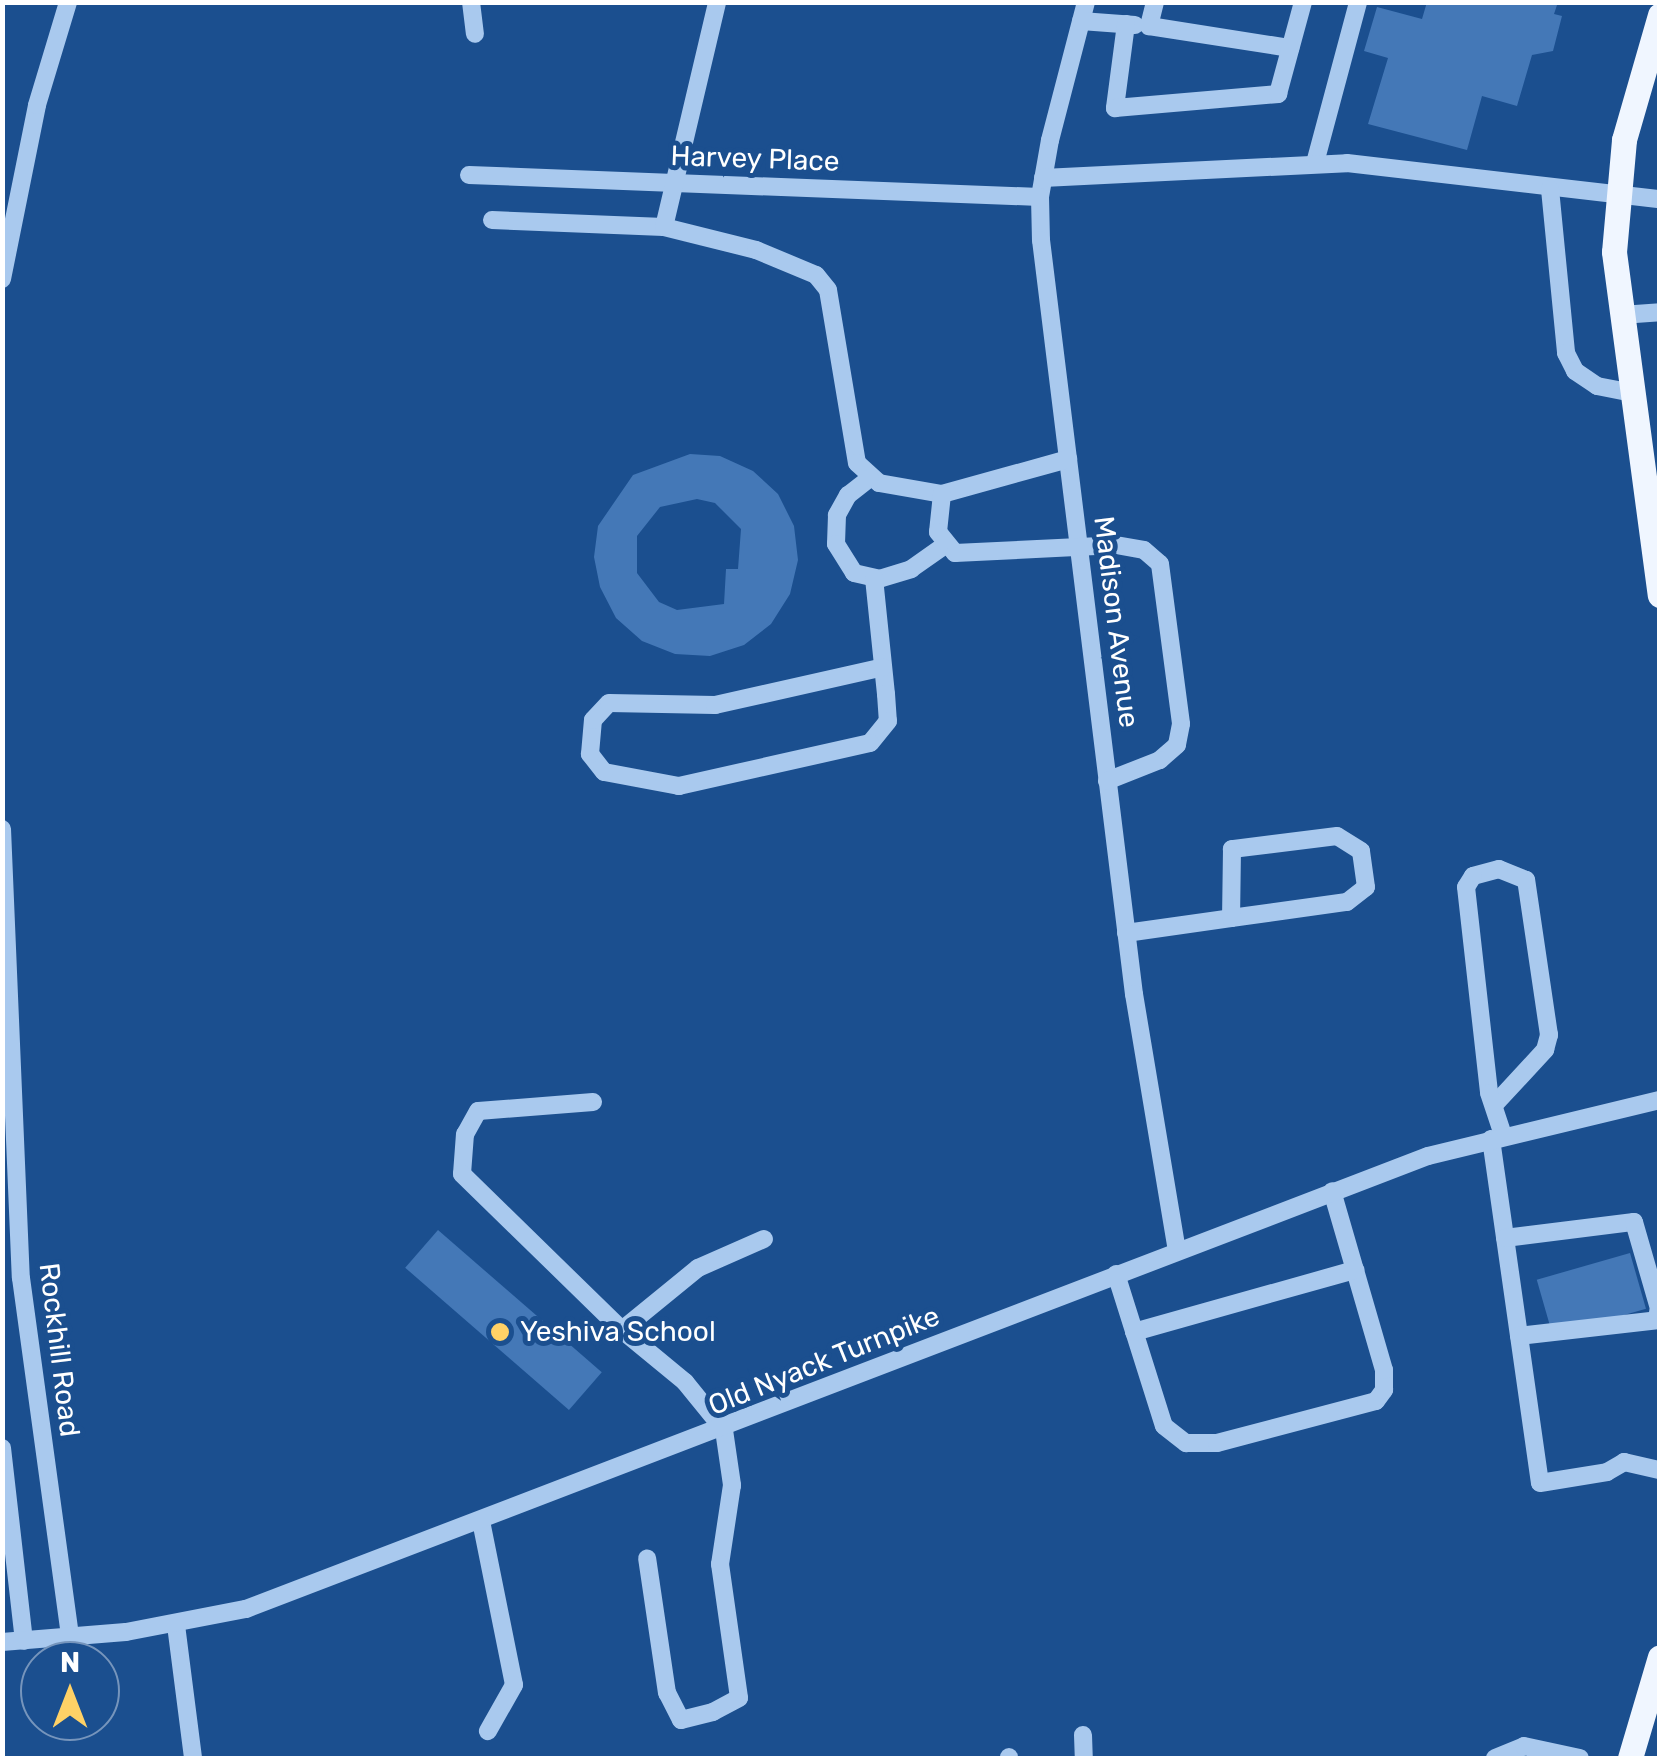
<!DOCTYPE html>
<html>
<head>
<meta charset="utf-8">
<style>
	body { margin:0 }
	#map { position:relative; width:1662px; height:1761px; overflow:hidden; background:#1b4f8f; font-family:Rubik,sans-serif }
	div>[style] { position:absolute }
	.building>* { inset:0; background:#4478b7; transform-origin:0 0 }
	.minor>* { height:18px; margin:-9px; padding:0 9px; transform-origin:9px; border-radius:9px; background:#a9c9ee }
	.major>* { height:25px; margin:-12.5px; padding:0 12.5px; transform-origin:12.5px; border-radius:12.5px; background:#f0f6ff }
	.dots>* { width:28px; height:28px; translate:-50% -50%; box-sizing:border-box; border:5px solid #1b4f8f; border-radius:50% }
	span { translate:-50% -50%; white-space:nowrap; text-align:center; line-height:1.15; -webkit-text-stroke:10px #1b4f8f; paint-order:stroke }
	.street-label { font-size:28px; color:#fff }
	.poi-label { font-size:28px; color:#fff }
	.left { translate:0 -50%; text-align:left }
	.frame { position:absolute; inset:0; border:5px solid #fff; pointer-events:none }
	.north { position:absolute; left:20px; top:1641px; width:100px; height:100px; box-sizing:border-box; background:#1b4f8f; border:2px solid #7695bc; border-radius:50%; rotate:0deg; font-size:28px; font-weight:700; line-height:40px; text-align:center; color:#fff }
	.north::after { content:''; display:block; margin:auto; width:35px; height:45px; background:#ffd166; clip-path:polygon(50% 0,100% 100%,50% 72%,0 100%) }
</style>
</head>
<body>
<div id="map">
	<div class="building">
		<i style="clip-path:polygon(1427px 2px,1558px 2px,1554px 14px,1562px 16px,1553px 51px,1532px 55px,1517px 106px,1482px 96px,1467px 150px,1368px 124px,1388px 58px,1364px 51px,1377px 7px,1422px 19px)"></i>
		<i style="clip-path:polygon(evenodd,690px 454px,720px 456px,753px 471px,778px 494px,794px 526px,798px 560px,790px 594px,771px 624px,744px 645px,710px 656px,675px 654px,642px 641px,616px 618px,600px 587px,594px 557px,598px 526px,633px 475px,690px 454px,697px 499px,715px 503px,741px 529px,738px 569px,726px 569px,724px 604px,677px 610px,659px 602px,637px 573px,637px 536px,660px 507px,697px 499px)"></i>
		<i style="left:438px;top:1230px;width:217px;height:50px;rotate:41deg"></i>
		<i style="left:1630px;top:1253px;width:58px;height:97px;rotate:74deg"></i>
	</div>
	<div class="minor">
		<i style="left:471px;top:2px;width:32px;rotate:83deg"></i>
		<i style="left:1086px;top:2px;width:143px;rotate:104.6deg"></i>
		<i style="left:1050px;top:140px;width:58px;rotate:100deg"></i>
		<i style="left:1040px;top:197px;width:43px;rotate:88.7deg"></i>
		<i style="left:1041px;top:240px;width:760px;rotate:82.97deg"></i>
		<i style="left:1134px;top:994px;width:260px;rotate:80.5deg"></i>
		<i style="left:1155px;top:2px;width:25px;rotate:104deg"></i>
		<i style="left:1149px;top:26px;width:143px;rotate:8.9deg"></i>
		<i style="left:1081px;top:21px;width:54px;rotate:4.2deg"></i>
		<i style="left:1126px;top:24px;width:85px;rotate:97.5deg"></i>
		<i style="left:1115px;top:108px;width:164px;rotate:-4.9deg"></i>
		<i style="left:1278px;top:94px;width:95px;rotate:-74.8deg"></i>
		<i style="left:1315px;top:163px;width:167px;rotate:-75deg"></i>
		<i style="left:469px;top:175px;width:571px;rotate:2.21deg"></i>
		<i style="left:1043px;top:178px;width:304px;rotate:-2.8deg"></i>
		<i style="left:1347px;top:163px;width:315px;rotate:6.6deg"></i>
		<i style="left:1550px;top:189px;width:165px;rotate:84.4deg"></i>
		<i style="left:1566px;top:353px;width:20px;rotate:63deg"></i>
		<i style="left:1575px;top:371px;width:27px;rotate:34deg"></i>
		<i style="left:1597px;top:386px;width:36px;rotate:11deg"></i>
		<i style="left:492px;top:220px;width:172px;rotate:2.3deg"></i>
		<i style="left:664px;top:227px;width:95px;rotate:14deg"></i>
		<i style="left:756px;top:250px;width:65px;rotate:22.6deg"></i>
		<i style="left:816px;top:275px;width:19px;rotate:51deg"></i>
		<i style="left:828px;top:290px;width:175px;rotate:80.5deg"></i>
		<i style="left:857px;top:463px;width:30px;rotate:42deg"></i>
		<i style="left:879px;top:483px;width:64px;rotate:9.9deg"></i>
		<i style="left:942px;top:494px;width:131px;rotate:-15.5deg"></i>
		<i style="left:664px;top:227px;width:231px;rotate:-76.7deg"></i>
		<i style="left:2px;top:279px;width:177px;rotate:-78.6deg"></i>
		<i style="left:37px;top:105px;width:108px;rotate:-73.2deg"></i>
		<i style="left:1621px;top:315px;width:39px;rotate:-4deg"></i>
		<i style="left:870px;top:478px;width:28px;rotate:142deg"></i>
		<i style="left:848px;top:495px;width:23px;rotate:119deg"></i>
		<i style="left:837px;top:515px;width:29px;rotate:92deg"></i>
		<i style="left:836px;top:544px;width:34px;rotate:58deg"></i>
		<i style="left:854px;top:573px;width:26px;rotate:13deg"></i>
		<i style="left:879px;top:579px;width:34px;rotate:-17deg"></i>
		<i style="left:911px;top:569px;width:42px;rotate:-35.2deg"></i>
		<i style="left:942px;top:494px;width:38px;rotate:96deg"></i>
		<i style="left:938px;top:532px;width:27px;rotate:51deg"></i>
		<i style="left:955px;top:553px;width:161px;rotate:-2.8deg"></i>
		<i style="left:1116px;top:545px;width:28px;rotate:10deg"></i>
		<i style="left:1144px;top:550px;width:21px;rotate:41deg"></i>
		<i style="left:1160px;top:564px;width:161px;rotate:82.5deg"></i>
		<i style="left:1181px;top:724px;width:21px;rotate:101deg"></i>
		<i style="left:1177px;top:745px;width:23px;rotate:139deg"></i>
		<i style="left:1160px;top:760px;width:57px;rotate:158.4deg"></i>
		<i style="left:874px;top:578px;width:117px;rotate:84.1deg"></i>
		<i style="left:886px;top:694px;width:27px;rotate:86deg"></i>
		<i style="left:888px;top:721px;width:28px;rotate:129deg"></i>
		<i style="left:870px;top:743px;width:196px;rotate:167.3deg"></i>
		<i style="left:679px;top:786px;width:76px;rotate:-169.4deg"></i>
		<i style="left:604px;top:772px;width:23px;rotate:-128deg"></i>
		<i style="left:590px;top:754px;width:34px;rotate:-85deg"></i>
		<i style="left:593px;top:720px;width:23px;rotate:-47deg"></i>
		<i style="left:609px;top:703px;width:106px;rotate:1.1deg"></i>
		<i style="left:715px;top:705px;width:172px;rotate:-12.7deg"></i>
		<i style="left:2px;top:829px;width:449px;rotate:87.6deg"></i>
		<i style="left:21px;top:1278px;width:363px;rotate:82.2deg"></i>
		<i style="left:1126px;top:933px;width:106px;rotate:-8.1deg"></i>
		<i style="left:1231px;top:918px;width:117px;rotate:-7.9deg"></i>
		<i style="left:1347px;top:902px;width:24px;rotate:-38deg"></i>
		<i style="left:1366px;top:887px;width:36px;rotate:-98deg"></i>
		<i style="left:1361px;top:851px;width:28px;rotate:-148deg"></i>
		<i style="left:1337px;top:836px;width:106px;rotate:172.9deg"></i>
		<i style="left:1232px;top:849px;width:69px;rotate:90.8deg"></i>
		<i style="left:593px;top:1102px;width:115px;rotate:175.5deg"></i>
		<i style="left:478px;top:1111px;width:26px;rotate:119deg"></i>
		<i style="left:465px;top:1134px;width:40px;rotate:94.3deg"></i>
		<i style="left:462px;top:1174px;width:223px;rotate:44.3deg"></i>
		<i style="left:622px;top:1330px;width:82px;rotate:39.5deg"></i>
		<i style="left:685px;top:1382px;width:62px;rotate:50.9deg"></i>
		<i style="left:724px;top:1430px;width:56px;rotate:81.7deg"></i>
		<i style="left:732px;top:1485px;width:80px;rotate:98.6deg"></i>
		<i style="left:720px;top:1564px;width:135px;rotate:81.9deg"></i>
		<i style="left:739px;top:1698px;width:30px;rotate:152deg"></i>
		<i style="left:713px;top:1712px;width:33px;rotate:166deg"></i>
		<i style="left:681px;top:1720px;width:30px;rotate:-117deg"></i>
		<i style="left:667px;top:1693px;width:136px;rotate:-98.4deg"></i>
		<i style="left:1495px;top:1104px;width:74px;rotate:-47.2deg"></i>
		<i style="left:1545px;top:1050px;width:16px;rotate:-75deg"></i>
		<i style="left:1549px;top:1035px;width:157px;rotate:-98.4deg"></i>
		<i style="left:1526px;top:880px;width:29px;rotate:-158deg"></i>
		<i style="left:1499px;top:869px;width:27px;rotate:165deg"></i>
		<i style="left:1473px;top:876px;width:13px;rotate:122deg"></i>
		<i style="left:1466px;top:887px;width:207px;rotate:83.6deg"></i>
		<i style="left:1489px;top:1093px;width:44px;rotate:71.6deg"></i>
		<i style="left:1491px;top:1139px;width:347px;rotate:81.9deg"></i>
		<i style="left:1540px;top:1483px;width:68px;rotate:-9.3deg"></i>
		<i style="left:1607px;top:1472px;width:20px;rotate:-30deg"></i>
		<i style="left:1624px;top:1462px;width:37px;rotate:13deg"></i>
		<i style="left:1505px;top:1238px;width:130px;rotate:-7.1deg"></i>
		<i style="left:1634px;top:1222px;width:94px;rotate:73.9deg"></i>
		<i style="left:1116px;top:1274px;width:159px;rotate:72.5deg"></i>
		<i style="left:1164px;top:1426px;width:28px;rotate:38deg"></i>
		<i style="left:1186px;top:1443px;width:31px"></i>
		<i style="left:1217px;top:1443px;width:164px;rotate:-14.8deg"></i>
		<i style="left:1376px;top:1401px;width:14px;rotate:-54deg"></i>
		<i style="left:1384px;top:1390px;width:20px;rotate:-90deg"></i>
		<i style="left:1384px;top:1370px;width:186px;rotate:-106.2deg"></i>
		<i style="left:622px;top:1330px;width:98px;rotate:-39.2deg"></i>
		<i style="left:698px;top:1268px;width:72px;rotate:-23.7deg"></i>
		<i style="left:1134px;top:1332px;width:230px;rotate:-15.7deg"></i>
		<i style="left:1519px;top:1336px;width:141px;rotate:-6.5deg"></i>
		<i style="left:1659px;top:1320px;width:8px;rotate:-97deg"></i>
		<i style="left:2px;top:1448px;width:194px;rotate:83.5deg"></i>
		<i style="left:481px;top:1521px;width:167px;rotate:78.6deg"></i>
		<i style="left:514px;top:1685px;width:53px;rotate:119.5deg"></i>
		<i style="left:176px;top:1625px;width:134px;rotate:82.7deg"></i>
		<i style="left:2px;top:1642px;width:124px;rotate:-4.6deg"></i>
		<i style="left:126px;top:1632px;width:122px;rotate:-10.9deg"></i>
		<i style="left:246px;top:1609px;width:1266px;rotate:-20.97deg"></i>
		<i style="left:1428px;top:1156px;width:239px;rotate:-13.6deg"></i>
		<i style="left:1083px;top:1735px;width:23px;rotate:88deg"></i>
		<i style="left:1009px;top:1757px;width:1px;rotate:90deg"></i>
		<i style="left:1495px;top:1758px;width:31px;rotate:-22deg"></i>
		<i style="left:1524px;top:1746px;width:57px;rotate:12.1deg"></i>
	</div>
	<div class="major">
		<i style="left:1660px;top:15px;width:130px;rotate:106.1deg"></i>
		<i style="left:1624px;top:140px;width:112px;rotate:95.1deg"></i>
		<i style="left:1614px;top:252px;width:346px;rotate:82.4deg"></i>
		<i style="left:1630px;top:1758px;width:105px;rotate:-73.5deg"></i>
	</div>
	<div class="dots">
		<i style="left:500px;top:1332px;background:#ffd166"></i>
	</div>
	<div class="street-label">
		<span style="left:755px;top:159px;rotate:2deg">Harvey Place</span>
		<span style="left:1116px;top:622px;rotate:83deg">Madison Avenue</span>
		<span style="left:59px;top:1350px;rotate:83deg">Rockhill Road</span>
		<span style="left:824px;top:1361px;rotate:-22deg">Old Nyack Turnpike</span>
	</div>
	<div class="poi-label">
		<span class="left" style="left:520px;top:1332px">Yeshiva School</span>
	</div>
	<div class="frame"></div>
	<div class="north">N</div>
</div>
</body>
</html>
